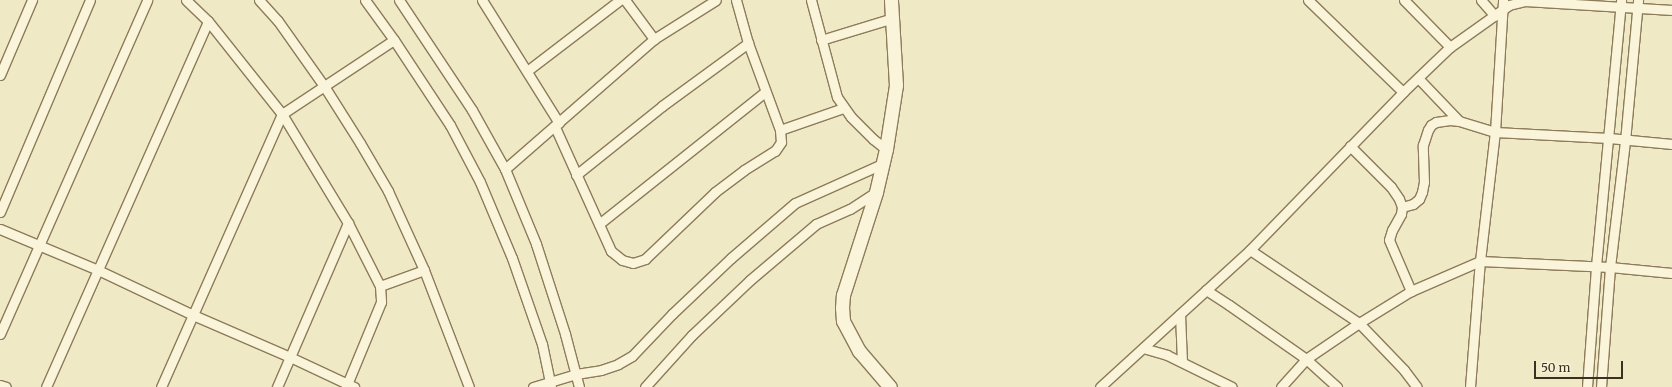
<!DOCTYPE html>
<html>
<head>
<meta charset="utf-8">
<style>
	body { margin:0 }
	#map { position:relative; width:1672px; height:387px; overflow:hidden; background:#f0e9c6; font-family:Merriweather,serif }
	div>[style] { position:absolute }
	.roads { filter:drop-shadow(1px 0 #8d7b5a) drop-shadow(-1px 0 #8d7b5a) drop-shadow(0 1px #8d7b5a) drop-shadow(0 -1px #8d7b5a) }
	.street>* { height:9px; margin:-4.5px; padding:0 4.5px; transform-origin:4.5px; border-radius:4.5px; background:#faf5da }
	.secondary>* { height:13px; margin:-6.5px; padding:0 6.5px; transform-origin:6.5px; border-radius:6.5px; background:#faf5da }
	span { translate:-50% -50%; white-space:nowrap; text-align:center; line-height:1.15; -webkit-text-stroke:3px #f7f2d6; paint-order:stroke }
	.scale { position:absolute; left:1534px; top:361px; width:89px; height:18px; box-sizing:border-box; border:2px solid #3c311f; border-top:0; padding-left:5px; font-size:12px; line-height:14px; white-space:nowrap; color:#3c311f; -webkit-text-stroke:3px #f7f2d6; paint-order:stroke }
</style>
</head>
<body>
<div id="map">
	<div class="roads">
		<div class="street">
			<i style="left:186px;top:0;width:30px;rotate:44deg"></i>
			<i style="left:208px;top:21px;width:119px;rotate:51.5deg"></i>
			<i style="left:282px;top:114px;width:127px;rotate:58.8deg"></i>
			<i style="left:348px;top:223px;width:71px;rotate:63.1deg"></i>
			<i style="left:380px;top:286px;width:16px;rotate:86deg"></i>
			<i style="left:381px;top:302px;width:92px;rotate:112.4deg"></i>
			<i style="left:259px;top:0;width:28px;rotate:48deg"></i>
			<i style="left:278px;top:21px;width:80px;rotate:54.7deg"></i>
			<i style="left:324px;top:86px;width:67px;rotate:57.7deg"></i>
			<i style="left:360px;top:143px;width:56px;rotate:59.7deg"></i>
			<i style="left:388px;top:191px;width:87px;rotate:65.5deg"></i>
			<i style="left:365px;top:0;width:49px;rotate:54.1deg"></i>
			<i style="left:394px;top:40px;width:102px;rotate:56.6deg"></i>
			<i style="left:450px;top:125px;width:64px;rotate:62.2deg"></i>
			<i style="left:480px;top:182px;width:82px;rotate:67.2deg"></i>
			<i style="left:512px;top:258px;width:91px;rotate:70.8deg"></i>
			<i style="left:542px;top:344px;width:44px;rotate:78.2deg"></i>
			<i style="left:399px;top:0;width:132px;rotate:56.4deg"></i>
			<i style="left:472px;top:110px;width:68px;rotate:60.8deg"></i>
			<i style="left:505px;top:169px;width:81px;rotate:67.5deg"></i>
			<i style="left:536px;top:244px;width:95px;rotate:72.1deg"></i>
			<i style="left:565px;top:334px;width:55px;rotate:75.2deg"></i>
			<i style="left:482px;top:0;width:145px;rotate:58deg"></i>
			<i style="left:625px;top:0;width:49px;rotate:53.4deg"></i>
			<i style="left:736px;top:0;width:45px;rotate:74.4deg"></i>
			<i style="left:748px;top:43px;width:93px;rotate:69.8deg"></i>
			<i style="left:780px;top:130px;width:67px;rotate:-19.2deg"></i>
			<i style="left:811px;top:0;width:100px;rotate:75deg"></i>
			<i style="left:837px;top:97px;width:24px;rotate:55deg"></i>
			<i style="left:851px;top:117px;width:31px;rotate:45deg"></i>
			<i style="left:873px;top:139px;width:16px;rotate:38deg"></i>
			<i style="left:1308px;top:0;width:132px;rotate:44.1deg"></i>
			<i style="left:1404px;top:0;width:66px;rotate:45.6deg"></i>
			<i style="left:1481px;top:0;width:21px;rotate:49deg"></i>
			<i style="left:821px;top:40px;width:75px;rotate:-17deg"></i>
			<i style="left:527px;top:71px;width:117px;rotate:-37.4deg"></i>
			<i style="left:0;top:75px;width:82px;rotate:-66.9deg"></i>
			<i style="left:1418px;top:78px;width:59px;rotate:46.4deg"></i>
			<i style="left:555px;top:127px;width:136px;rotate:65.7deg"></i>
			<i style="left:611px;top:251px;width:14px;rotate:39deg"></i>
			<i style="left:622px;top:260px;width:11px;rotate:15deg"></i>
			<i style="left:633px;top:263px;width:13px;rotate:-18deg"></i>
			<i style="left:645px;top:259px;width:97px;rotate:-43.7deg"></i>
			<i style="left:715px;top:192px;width:36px;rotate:-37deg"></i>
			<i style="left:744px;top:170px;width:36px;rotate:-32deg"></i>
			<i style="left:775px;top:151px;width:11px;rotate:-56deg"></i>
			<i style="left:781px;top:142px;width:12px;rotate:-95deg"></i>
			<i style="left:1350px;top:146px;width:58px;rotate:45deg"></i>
			<i style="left:1391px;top:187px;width:14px;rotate:56deg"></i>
			<i style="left:1399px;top:199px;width:9px;rotate:69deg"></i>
			<i style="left:1402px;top:207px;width:7px;rotate:98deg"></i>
			<i style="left:1401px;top:214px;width:18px;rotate:119deg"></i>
			<i style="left:1392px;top:230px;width:10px;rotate:107deg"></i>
			<i style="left:1389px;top:240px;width:56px;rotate:66.7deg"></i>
			<i style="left:505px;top:169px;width:198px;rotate:-41.1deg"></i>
			<i style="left:654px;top:39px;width:73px;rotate:-32.2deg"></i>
			<i style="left:576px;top:175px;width:110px;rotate:-38.7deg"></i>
			<i style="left:662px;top:106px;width:107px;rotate:-36.2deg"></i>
			<i style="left:1402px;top:207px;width:11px;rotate:-15deg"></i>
			<i style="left:1413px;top:204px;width:8px;rotate:-40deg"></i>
			<i style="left:1419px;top:199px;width:8px;rotate:-67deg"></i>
			<i style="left:1422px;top:192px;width:10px;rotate:-79deg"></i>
			<i style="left:1424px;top:182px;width:37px;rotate:-92deg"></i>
			<i style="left:1423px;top:145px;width:16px;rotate:-72deg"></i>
			<i style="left:1428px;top:130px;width:6px;rotate:-59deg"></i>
			<i style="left:1431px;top:125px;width:6px;rotate:-31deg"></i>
			<i style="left:1436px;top:122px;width:14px;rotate:-8deg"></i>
			<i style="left:1450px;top:120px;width:9px;rotate:6deg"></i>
			<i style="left:1459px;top:121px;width:38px;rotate:17deg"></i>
			<i style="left:1495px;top:132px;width:114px;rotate:3deg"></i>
			<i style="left:1609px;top:138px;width:63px;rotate:5.4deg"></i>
			<i style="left:0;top:212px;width:230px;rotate:-67deg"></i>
			<i style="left:599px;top:224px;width:212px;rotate:-38.5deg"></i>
			<i style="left:0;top:229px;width:106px;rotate:22.7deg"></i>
			<i style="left:98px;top:270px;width:105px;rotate:25.3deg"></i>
			<i style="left:193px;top:315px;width:106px;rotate:23.4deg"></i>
			<i style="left:290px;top:357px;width:71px;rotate:25.1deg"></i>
			<i style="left:1250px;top:250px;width:131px;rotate:33.8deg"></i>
			<i style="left:1359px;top:323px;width:65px;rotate:46.2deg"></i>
			<i style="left:1404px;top:370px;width:21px;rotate:53deg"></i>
			<i style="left:380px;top:286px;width:47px;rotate:-20deg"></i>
			<i style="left:424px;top:270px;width:125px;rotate:69deg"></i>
			<i style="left:1206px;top:290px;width:27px;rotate:33deg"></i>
			<i style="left:1229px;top:305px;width:94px;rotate:35deg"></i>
			<i style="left:1306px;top:359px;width:42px;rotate:42.1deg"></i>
			<i style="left:1180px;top:314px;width:48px;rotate:87.6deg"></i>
			<i style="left:0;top:334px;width:365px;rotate:-66.2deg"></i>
			<i style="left:1143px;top:348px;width:25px;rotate:16deg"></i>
			<i style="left:1167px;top:355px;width:72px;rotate:26.2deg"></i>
			<i style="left:0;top:385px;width:6px;rotate:18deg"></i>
			<i style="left:46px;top:387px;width:400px;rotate:-66.1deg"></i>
			<i style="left:161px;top:387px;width:299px;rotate:-66.1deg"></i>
			<i style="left:282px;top:114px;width:134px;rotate:-33.5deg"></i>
			<i style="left:277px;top:387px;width:179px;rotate:-66.6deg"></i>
			<i style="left:533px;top:387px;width:45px;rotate:-16.8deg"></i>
			<i style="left:576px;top:374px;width:25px;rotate:-9deg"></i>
			<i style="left:601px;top:370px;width:18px;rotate:-19deg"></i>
			<i style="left:618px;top:364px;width:16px;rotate:-30deg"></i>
			<i style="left:632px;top:356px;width:58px;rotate:-46.4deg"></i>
			<i style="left:672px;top:314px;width:81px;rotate:-43.5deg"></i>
			<i style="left:731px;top:258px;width:84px;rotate:-40.7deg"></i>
			<i style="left:795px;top:203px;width:95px;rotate:-24.1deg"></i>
			<i style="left:645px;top:387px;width:70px;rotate:-47.9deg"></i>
			<i style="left:692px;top:335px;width:80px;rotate:-43.5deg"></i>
			<i style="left:750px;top:280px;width:87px;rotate:-40.3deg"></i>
			<i style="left:816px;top:224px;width:37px;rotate:-24deg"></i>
			<i style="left:850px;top:209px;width:31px;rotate:-33deg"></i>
			<i style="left:1100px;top:387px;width:203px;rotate:-42.4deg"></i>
			<i style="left:1250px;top:250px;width:220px;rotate:-45.9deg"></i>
			<i style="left:1403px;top:92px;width:65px;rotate:-43.8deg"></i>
			<i style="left:1450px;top:47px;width:72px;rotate:-35.4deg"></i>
			<i style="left:1509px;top:5px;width:16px;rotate:-14deg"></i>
			<i style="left:1525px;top:1px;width:147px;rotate:3.5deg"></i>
			<i style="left:1281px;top:387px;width:38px;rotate:-48deg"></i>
			<i style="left:1306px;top:359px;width:64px;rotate:-34.2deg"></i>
			<i style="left:1359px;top:323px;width:61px;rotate:-31.6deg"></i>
			<i style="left:1411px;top:291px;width:75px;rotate:-23.5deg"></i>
			<i style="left:1480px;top:261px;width:130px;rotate:2.6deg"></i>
			<i style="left:1610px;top:267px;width:62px;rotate:5.5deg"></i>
			<i style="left:1470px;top:387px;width:126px;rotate:-85.5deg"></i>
			<i style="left:1480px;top:261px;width:130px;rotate:-83.4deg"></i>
			<i style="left:1495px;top:132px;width:132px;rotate:-86.5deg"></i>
			<i style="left:1587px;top:387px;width:121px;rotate:-85.7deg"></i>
			<i style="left:1596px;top:266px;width:267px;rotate:-84.6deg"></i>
			<i style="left:1601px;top:387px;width:120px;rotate:-85.7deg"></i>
			<i style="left:1610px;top:267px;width:127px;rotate:-83.2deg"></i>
			<i style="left:1625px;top:141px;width:142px;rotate:-84.7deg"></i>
		</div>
		<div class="secondary">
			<i style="left:890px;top:387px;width:48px;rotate:-130.7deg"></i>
			<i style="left:859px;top:351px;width:34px;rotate:-118deg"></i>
			<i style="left:843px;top:321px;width:13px;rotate:-94deg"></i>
			<i style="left:842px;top:308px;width:13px;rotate:-86deg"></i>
			<i style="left:843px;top:295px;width:108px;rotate:-72.2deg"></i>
			<i style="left:876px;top:192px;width:44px;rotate:-76.9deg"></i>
			<i style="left:886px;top:149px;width:65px;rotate:-81.1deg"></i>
			<i style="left:896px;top:85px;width:85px;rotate:-93.4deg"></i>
		</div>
	</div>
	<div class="scale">50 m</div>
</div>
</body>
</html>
